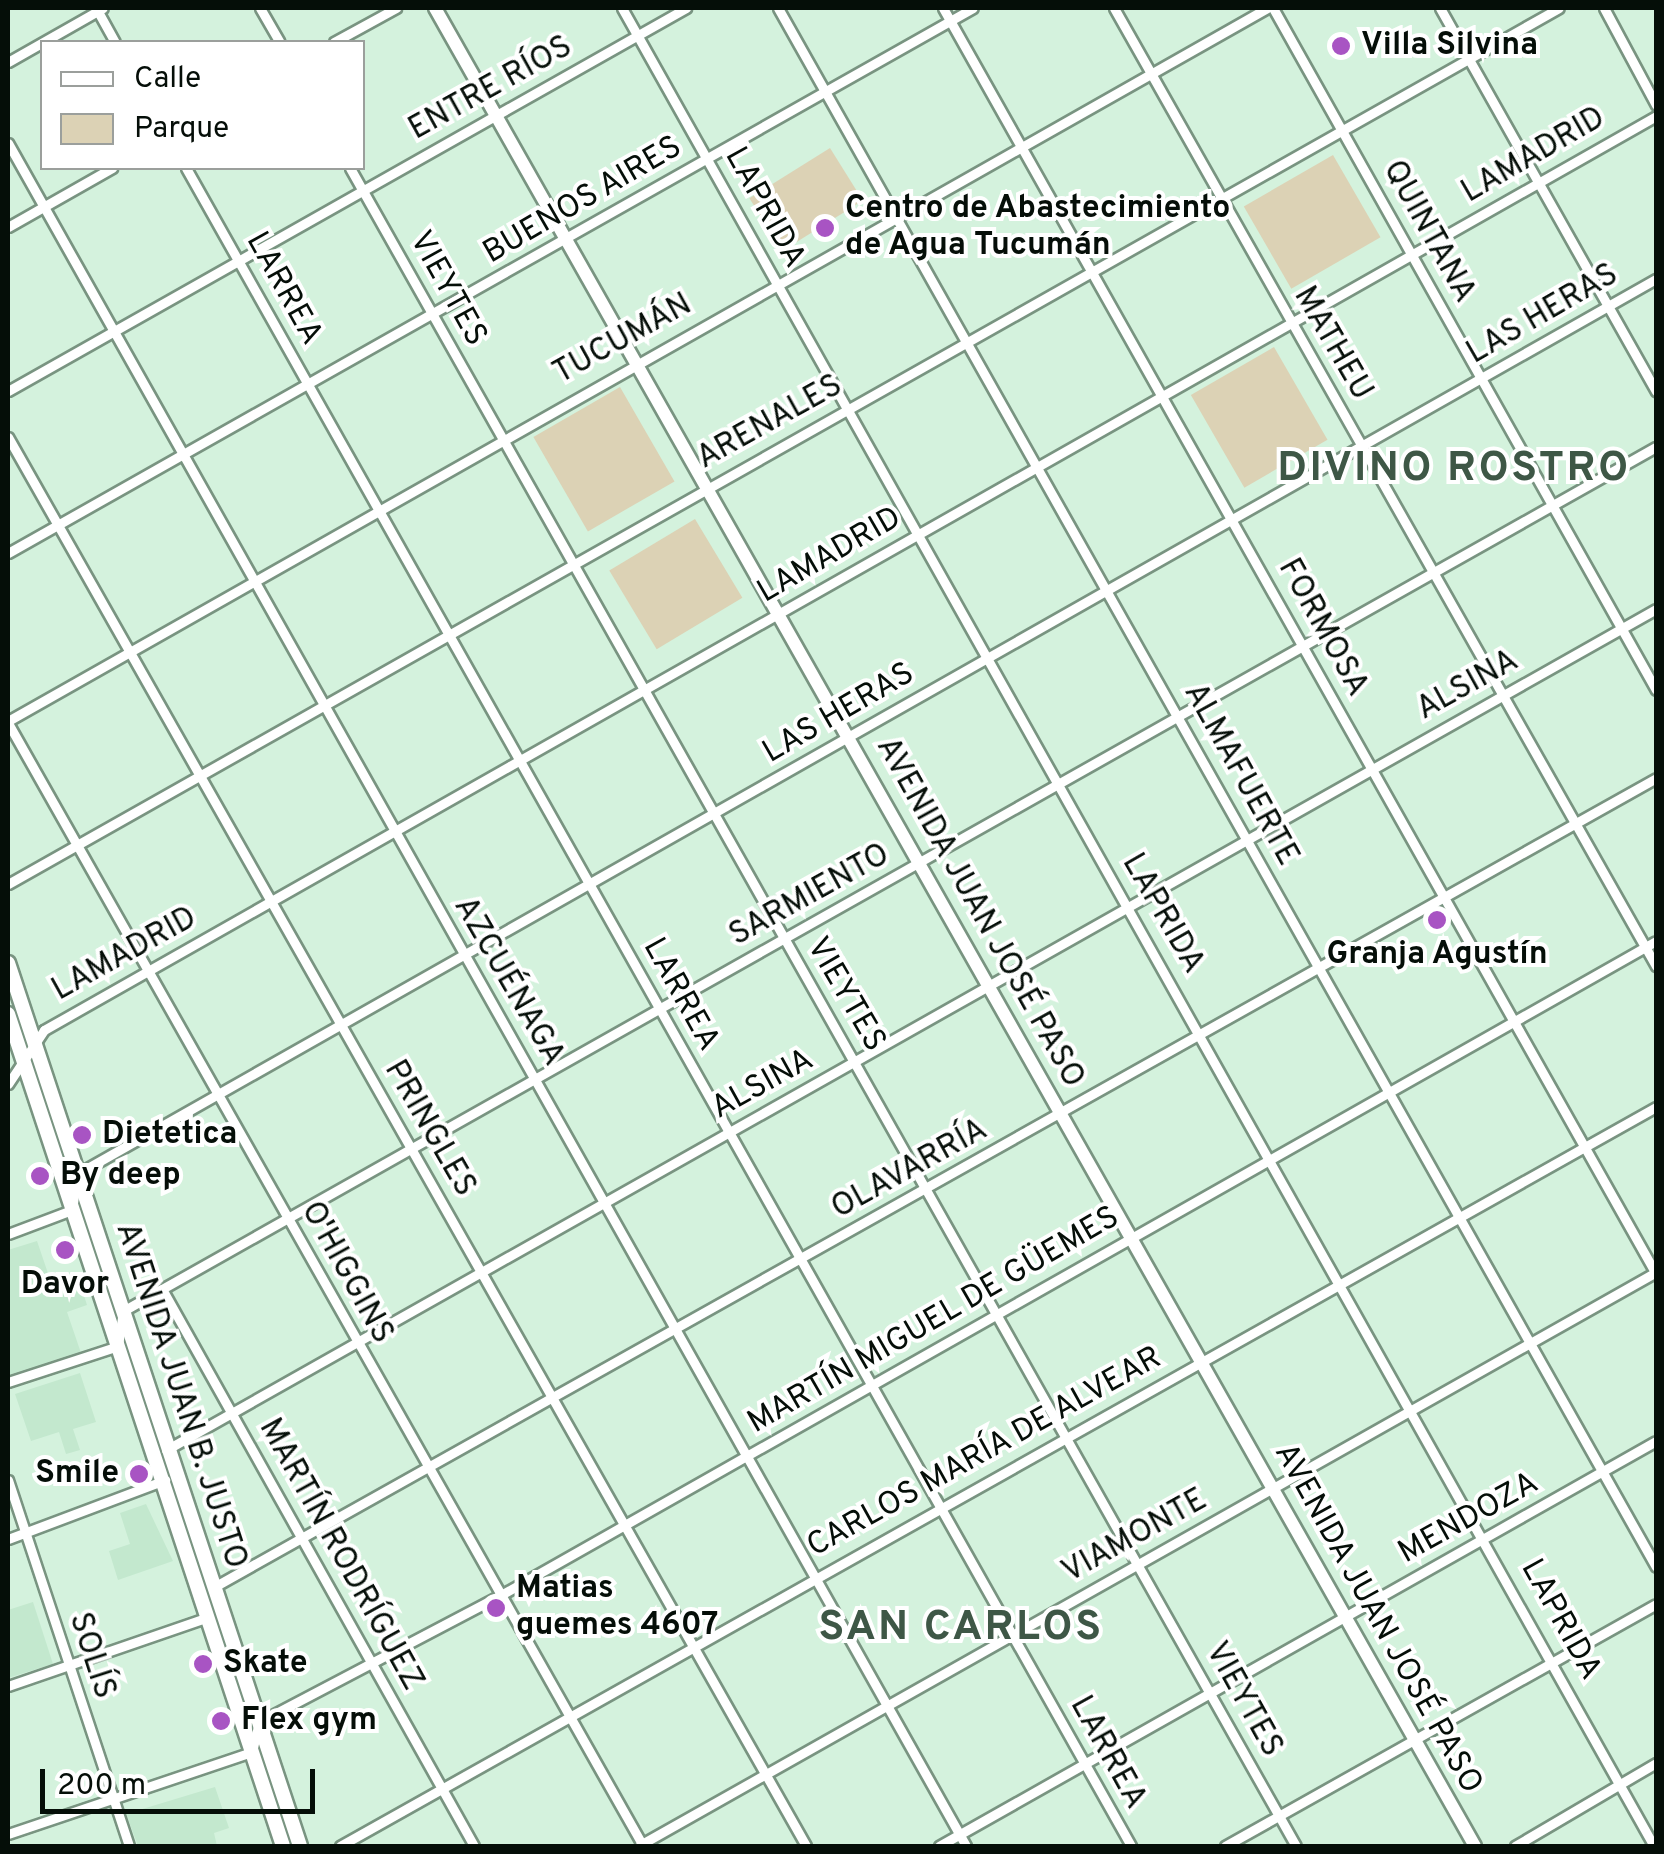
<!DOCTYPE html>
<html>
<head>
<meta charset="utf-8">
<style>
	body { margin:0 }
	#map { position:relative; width:1664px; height:1854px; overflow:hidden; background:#d4f2dd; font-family:Overpass,sans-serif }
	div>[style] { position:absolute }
	.built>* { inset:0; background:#c3e8ce }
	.green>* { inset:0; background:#dcd2b5; transform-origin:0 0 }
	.roads { filter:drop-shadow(2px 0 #799481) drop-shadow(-2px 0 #799481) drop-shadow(0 2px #799481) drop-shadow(0 -2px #799481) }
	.street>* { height:9px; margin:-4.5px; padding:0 4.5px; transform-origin:4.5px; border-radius:4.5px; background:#fff }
	.secondary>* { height:12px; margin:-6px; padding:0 6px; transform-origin:6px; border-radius:6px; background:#fff }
	.primary>* { height:14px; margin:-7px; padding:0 7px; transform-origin:7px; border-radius:7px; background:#fff }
	.dots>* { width:28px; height:28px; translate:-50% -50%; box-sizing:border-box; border:5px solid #fff; border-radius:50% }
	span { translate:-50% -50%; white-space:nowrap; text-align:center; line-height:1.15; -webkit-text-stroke:8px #fff; paint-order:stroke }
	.poi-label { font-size:32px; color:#050e08; font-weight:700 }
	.left { translate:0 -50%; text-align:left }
	.right { translate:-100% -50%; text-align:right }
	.street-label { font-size:32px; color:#050e08 }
	.district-label { font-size:42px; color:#3e5746; font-weight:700; letter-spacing:2.5px }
	.frame { position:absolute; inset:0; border:10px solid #050e08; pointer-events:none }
	.legend { position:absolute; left:40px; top:40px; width:325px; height:130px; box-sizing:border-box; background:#fff; border:2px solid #9b9f9c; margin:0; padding:12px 18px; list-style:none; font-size:30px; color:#050e08 }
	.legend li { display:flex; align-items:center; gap:20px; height:50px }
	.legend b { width:50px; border:2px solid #9b9f9c }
	.scale { position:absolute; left:40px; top:1769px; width:275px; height:45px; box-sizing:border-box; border:5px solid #050e08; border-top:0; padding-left:12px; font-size:30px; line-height:35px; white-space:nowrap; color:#050e08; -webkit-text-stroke:8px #fff; paint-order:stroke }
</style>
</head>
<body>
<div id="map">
	<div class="built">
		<i style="clip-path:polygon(37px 1241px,53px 1288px,79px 1280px,87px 1305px,67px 1312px,81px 1353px,8px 1377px,8px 1250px)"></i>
		<i style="clip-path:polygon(80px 1373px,96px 1422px,73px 1429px,80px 1450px,66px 1454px,59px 1432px,31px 1441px,15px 1394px)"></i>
		<i style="clip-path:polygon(146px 1504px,173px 1561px,118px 1580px,109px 1551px,130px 1544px,120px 1513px)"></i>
		<i style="clip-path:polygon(33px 1602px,53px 1664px,8px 1678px,8px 1610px)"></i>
		<i style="clip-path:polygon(215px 1787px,229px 1828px,214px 1833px,217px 1846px,138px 1846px,126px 1814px)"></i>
	</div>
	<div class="green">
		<i style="left:830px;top:148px;width:62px;height:95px;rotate:58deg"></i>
		<i style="left:1333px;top:155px;width:95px;height:103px;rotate:60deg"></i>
		<i style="left:1274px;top:347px;width:107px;height:96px;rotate:60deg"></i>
		<i style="left:620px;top:387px;width:109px;height:100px;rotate:60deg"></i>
		<i style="left:695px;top:519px;width:92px;height:100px;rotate:59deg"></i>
	</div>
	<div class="roads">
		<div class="street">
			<i style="left:96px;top:8px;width:39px;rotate:61deg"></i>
			<i style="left:260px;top:8px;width:39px;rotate:60deg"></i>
			<i style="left:622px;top:8px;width:2108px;rotate:60.69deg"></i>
			<i style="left:778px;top:8px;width:1789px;rotate:60.61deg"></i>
			<i style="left:943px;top:8px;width:1453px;rotate:60.61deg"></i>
			<i style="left:1114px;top:8px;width:1101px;rotate:60.5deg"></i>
			<i style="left:1273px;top:8px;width:782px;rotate:60.68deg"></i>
			<i style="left:1440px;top:8px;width:440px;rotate:60.6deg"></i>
			<i style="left:1604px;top:8px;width:110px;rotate:61.8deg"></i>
			<i style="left:334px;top:42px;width:71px;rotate:-28.7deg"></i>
			<i style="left:8px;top:62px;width:109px;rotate:-29.6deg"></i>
			<i style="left:8px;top:143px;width:1954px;rotate:60.64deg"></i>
			<i style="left:186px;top:168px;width:1926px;rotate:60.61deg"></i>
			<i style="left:350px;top:168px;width:1926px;rotate:60.59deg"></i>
			<i style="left:8px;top:227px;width:120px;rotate:-29.6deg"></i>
			<i style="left:8px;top:391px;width:779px;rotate:-29.46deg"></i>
			<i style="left:8px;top:437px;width:1619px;rotate:60.47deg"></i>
			<i style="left:8px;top:553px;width:1108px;rotate:-29.46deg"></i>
			<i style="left:8px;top:721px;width:1447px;rotate:-29.52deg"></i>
			<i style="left:8px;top:723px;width:1290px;rotate:60.51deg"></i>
			<i style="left:8px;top:884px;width:1781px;rotate:-29.46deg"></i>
			<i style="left:8px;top:1084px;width:65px;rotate:-56.3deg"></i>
			<i style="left:44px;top:1030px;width:1853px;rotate:-29.55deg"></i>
			<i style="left:8px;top:1234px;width:68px;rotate:-20.6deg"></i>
			<i style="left:72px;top:1210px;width:36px;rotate:-82deg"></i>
			<i style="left:77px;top:1174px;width:1815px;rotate:-29.55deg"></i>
			<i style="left:162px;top:1289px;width:638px;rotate:60.74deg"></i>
			<i style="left:8px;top:1382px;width:116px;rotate:-18.1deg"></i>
			<i style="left:118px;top:1346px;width:35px;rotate:-82deg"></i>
			<i style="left:123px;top:1311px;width:1760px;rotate:-29.41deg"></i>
			<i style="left:166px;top:1450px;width:1711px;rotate:-29.44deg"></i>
			<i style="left:8px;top:1480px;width:385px;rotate:71.7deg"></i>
			<i style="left:8px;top:1539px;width:168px;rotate:-20.6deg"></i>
			<i style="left:214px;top:1587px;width:1653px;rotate:-29.29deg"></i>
			<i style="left:8px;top:1686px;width:212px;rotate:-19deg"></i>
			<i style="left:8px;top:1834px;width:257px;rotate:-18.6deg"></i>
			<i style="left:252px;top:1752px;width:31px;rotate:-77deg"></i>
			<i style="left:259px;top:1722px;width:273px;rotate:-27.7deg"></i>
			<i style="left:501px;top:1595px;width:1327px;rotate:-29.52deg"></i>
			<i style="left:640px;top:1845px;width:1166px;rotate:-29.42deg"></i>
			<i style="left:340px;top:1846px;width:1509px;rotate:-29.32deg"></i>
			<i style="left:939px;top:1846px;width:823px;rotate:-29.46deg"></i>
			<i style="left:1225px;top:1846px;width:494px;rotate:-29.3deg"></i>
			<i style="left:1515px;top:1846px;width:164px;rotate:-30.5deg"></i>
		</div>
		<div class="secondary">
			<i style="left:435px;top:8px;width:2112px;rotate:60.5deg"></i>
		</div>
		<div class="primary">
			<i style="left:8px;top:963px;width:930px;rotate:71.7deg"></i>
			<i style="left:8px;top:1014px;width:876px;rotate:71.71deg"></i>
		</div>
	</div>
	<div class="dots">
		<i style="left:1341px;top:46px;background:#a854c3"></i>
		<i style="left:825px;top:228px;background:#a854c3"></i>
		<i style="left:1437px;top:920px;background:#a854c3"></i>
		<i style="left:82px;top:1135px;background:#a854c3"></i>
		<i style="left:40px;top:1176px;background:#a854c3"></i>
		<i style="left:65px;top:1250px;background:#a854c3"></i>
		<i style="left:139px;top:1474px;background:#a854c3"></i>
		<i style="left:496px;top:1608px;background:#a854c3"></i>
		<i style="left:203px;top:1664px;background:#a854c3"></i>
		<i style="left:221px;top:1721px;background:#a854c3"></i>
	</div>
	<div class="poi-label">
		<span class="left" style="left:1361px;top:46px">Villa Silvina</span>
		<span class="left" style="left:845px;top:228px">Centro de Abastecimiento<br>de Agua Tucumán</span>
		<span style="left:1437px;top:955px">Granja Agustín</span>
		<span class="left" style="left:102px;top:1135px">Dietetica</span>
		<span class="left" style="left:60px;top:1176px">By deep</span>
		<span style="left:65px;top:1285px">Davor</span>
		<span class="right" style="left:119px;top:1474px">Smile</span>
		<span class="left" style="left:516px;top:1608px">Matias<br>guemes 4607</span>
		<span class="left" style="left:223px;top:1664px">Skate</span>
		<span class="left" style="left:241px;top:1721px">Flex gym</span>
	</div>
	<div class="street-label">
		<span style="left:491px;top:89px;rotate:-29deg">ENTRE RÍOS</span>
		<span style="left:1534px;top:156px;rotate:-30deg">LAMADRID</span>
		<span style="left:583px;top:201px;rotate:-30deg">BUENOS AIRES</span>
		<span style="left:764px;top:208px;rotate:61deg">LAPRIDA</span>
		<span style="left:1428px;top:232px;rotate:61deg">QUINTANA</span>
		<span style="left:283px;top:289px;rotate:61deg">LARREA</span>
		<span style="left:447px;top:289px;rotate:61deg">VIEYTES</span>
		<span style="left:1543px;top:315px;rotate:-30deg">LAS HERAS</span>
		<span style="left:623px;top:340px;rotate:-29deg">TUCUMÁN</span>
		<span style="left:1332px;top:344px;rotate:60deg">MATHEU</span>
		<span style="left:770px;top:423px;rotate:-29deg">ARENALES</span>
		<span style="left:830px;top:556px;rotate:-30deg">LAMADRID</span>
		<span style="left:1322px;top:628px;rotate:61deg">FORMOSA</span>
		<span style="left:1468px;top:686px;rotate:-29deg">ALSINA</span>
		<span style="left:839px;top:714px;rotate:-30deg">LAS HERAS</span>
		<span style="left:1240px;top:775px;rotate:61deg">ALMAFUERTE</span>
		<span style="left:810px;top:896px;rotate:-29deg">SARMIENTO</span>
		<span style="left:979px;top:913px;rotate:61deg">AVENIDA JUAN JOSÉ PASO</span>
		<span style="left:1162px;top:914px;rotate:60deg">LAPRIDA</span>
		<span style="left:125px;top:955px;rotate:-29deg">LAMADRID</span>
		<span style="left:508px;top:982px;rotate:60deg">AZCUÉNAGA</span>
		<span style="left:680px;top:995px;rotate:61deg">LARREA</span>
		<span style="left:845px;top:995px;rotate:60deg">VIEYTES</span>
		<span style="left:763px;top:1085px;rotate:-29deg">ALSINA</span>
		<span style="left:429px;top:1129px;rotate:60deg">PRINGLES</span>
		<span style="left:910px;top:1170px;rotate:-29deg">OLAVARRÍA</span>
		<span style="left:346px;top:1273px;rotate:61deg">O'HIGGINS</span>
		<span style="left:934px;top:1321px;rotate:-30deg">MARTÍN MIGUEL DE GÜEMES</span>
		<span style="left:180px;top:1396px;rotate:72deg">AVENIDA JUAN B. JUSTO</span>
		<span style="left:985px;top:1453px;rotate:-29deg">CARLOS MARÍA DE ALVEAR</span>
		<span style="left:1469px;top:1519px;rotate:-29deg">MENDOZA</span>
		<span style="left:1135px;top:1537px;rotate:-29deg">VIAMONTE</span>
		<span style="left:340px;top:1555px;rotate:61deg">MARTÍN RODRÍGUEZ</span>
		<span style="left:1377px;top:1619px;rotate:61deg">AVENIDA JUAN JOSÉ PASO</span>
		<span style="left:1560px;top:1620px;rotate:61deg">LAPRIDA</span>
		<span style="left:91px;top:1656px;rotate:72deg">SOLÍS</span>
		<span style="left:1243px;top:1700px;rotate:61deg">VIEYTES</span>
		<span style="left:1107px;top:1753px;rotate:61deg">LARREA</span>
	</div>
	<div class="district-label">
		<span style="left:1454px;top:470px">DIVINO ROSTRO</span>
		<span style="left:961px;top:1629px">SAN CARLOS</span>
	</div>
	<div class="frame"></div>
	<ul class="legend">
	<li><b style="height:12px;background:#fff"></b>Calle</li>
	<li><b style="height:28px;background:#dcd2b5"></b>Parque</li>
	</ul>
	<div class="scale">200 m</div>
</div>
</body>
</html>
